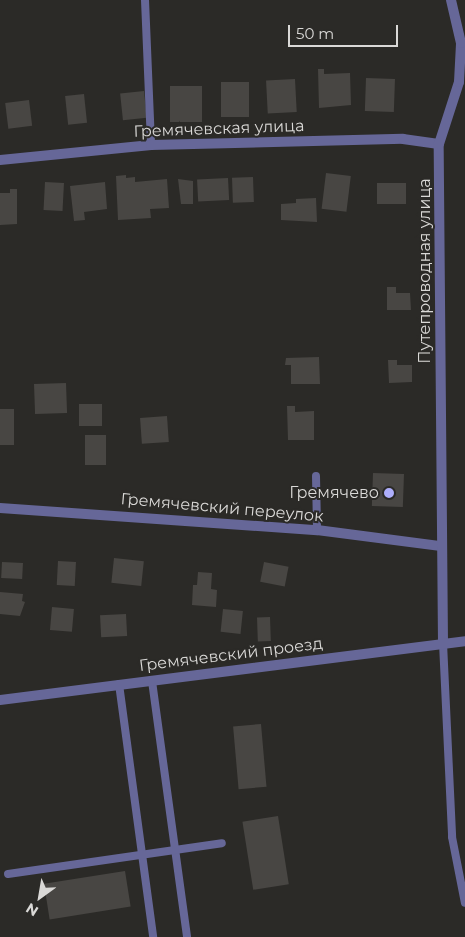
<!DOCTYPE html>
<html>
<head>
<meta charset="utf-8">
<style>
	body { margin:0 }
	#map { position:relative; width:465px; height:937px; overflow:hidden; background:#2b2a27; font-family:Montserrat,sans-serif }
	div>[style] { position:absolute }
	.building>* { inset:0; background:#484643; transform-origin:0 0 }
	.service>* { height:8px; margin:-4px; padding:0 4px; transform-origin:4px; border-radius:4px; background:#666798 }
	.minor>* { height:10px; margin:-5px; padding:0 5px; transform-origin:5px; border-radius:5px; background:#666798 }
	.dots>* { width:14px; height:14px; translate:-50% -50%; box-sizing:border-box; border:2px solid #2b2a27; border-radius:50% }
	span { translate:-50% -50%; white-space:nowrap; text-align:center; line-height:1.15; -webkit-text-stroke:4px #2b2a27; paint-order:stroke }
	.street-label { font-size:16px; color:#dad9d7 }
	.poi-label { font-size:16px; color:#dad9d7 }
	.right { translate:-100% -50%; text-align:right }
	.north { position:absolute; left:15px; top:872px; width:50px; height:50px; -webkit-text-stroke:4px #2b2a27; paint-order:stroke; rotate:212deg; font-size:14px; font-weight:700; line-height:20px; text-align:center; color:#dad9d7 }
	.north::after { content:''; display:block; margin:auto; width:18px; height:22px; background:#dad9d7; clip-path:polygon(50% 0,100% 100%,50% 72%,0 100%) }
	.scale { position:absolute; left:288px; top:25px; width:110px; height:22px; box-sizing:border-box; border:2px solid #dad9d7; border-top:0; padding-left:6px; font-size:15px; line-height:18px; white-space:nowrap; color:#dad9d7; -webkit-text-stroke:4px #2b2a27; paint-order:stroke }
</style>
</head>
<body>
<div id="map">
	<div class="building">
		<i style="clip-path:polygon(318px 69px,324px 69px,324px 74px,350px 73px,351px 105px,319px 108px)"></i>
		<i style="left:366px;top:78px;width:29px;height:33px;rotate:2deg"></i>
		<i style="left:295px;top:79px;width:33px;height:29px;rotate:87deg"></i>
		<i style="left:249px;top:82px;width:35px;height:28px;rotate:90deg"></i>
		<i style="left:170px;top:86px;width:32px;height:36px"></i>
		<i style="left:144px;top:91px;width:27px;height:24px;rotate:84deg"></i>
		<i style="left:84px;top:94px;width:29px;height:19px;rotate:84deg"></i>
		<i style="left:29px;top:100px;width:26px;height:24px;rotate:83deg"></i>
		<i style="left:326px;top:173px;width:25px;height:36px;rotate:7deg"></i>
		<i style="clip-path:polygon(126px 175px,126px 178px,135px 177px,135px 182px,167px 179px,169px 208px,150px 209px,151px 218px,118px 220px,116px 176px)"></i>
		<i style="left:253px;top:177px;width:25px;height:21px;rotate:88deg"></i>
		<i style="left:228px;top:178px;width:22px;height:31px;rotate:87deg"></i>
		<i style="clip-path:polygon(178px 179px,193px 181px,193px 204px,181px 204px)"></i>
		<i style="left:45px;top:182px;width:19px;height:28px;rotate:3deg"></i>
		<i style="clip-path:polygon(105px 182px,107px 209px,84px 212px,85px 220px,74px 221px,70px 186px)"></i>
		<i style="left:406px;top:183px;width:21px;height:29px;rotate:90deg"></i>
		<i style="clip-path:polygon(10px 189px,17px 189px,17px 224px,0 225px,0 193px,10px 193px)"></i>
		<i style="clip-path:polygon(316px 198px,317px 222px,281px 220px,281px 204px,296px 203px,296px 199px)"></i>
		<i style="clip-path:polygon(387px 287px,396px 287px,396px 293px,410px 293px,411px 310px,387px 310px)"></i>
		<i style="clip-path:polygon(319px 357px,320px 384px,291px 384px,291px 365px,285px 365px,286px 358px)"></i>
		<i style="clip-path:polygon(388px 360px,397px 360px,397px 365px,412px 365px,412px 382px,389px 383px)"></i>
		<i style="left:66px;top:383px;width:30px;height:32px;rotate:88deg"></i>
		<i style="left:102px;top:404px;width:22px;height:23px;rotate:90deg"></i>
		<i style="clip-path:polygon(287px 406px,295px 406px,295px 412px,314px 411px,314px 440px,288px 440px)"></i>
		<i style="left:0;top:409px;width:14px;height:36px"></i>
		<i style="left:167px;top:416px;width:26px;height:27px;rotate:86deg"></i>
		<i style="left:85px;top:435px;width:21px;height:30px"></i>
		<i style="left:373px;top:473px;width:31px;height:33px;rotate:2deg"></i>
		<i style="left:114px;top:558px;width:30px;height:25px;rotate:6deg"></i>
		<i style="left:58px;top:561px;width:18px;height:24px;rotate:3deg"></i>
		<i style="left:2px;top:562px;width:21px;height:16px;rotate:3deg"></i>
		<i style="left:264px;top:562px;width:25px;height:20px;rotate:11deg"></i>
		<i style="clip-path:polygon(198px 572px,212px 573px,211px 589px,217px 590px,216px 607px,192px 605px,193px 585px,197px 585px)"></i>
		<i style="clip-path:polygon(0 592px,23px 594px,22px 601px,25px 602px,20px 616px,0 614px)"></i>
		<i style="left:52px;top:607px;width:22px;height:23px;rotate:5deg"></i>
		<i style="left:223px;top:609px;width:20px;height:23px;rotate:6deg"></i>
		<i style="left:126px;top:614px;width:22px;height:26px;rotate:87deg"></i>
		<i style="left:270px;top:617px;width:24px;height:13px;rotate:88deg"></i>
		<i style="left:261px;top:724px;width:63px;height:28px;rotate:85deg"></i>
		<i style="left:278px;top:816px;width:69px;height:36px;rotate:81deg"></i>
		<i style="left:125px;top:871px;width:36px;height:82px;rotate:81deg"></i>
	</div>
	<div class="service">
		<i style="left:145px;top:0;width:145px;rotate:87.6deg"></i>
		<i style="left:316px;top:476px;width:54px;rotate:88.9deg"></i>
		<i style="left:443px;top:643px;width:194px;rotate:87.3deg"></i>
		<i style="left:452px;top:837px;width:67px;rotate:78.9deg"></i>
		<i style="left:152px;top:681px;width:258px;rotate:82.2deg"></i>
		<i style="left:119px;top:684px;width:255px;rotate:82.3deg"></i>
		<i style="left:8px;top:874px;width:216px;rotate:-8.2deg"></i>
	</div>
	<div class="minor">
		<i style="left:0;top:160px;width:152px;rotate:-5.7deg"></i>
		<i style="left:151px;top:145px;width:252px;rotate:-1.4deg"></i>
		<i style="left:403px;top:139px;width:36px;rotate:8deg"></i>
		<i style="left:0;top:508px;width:318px;rotate:4deg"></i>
		<i style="left:317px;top:530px;width:125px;rotate:7.4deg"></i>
		<i style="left:443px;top:643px;width:499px;rotate:-90.5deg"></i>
		<i style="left:439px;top:144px;width:65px;rotate:-72.1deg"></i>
		<i style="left:459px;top:82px;width:39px;rotate:-87deg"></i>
		<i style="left:461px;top:43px;width:44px;rotate:-103.1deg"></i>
		<i style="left:0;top:700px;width:469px;rotate:-7.2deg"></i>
	</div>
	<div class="dots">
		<i style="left:389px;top:493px;background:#aeaefb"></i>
	</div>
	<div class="street-label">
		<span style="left:219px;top:129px;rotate:-2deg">Гремячевская улица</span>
		<span style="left:425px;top:271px;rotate:-90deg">Путепроводная улица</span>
		<span style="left:222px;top:508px;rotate:5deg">Гремячевский переулок</span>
		<span style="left:231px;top:655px;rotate:-7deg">Гремячевский проезд</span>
	</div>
	<div class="poi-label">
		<span class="right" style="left:379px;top:493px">Гремячево</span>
	</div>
	<div class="north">N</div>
	<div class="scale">50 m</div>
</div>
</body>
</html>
